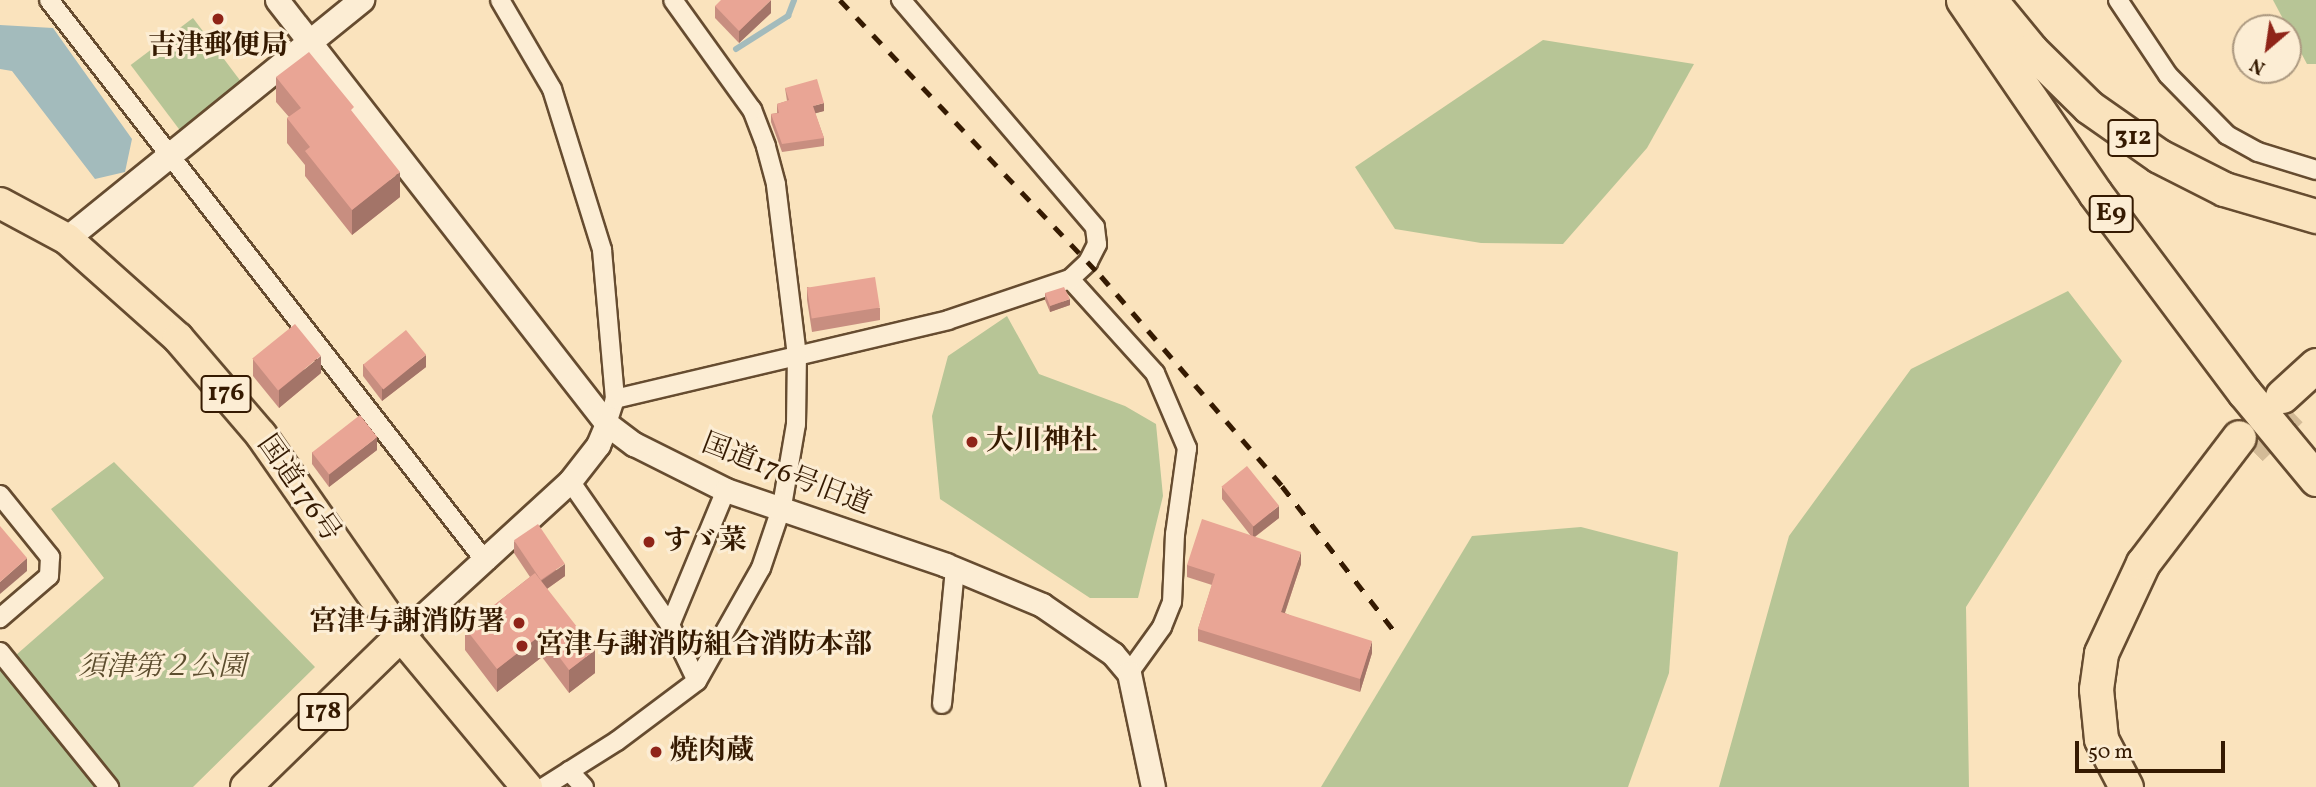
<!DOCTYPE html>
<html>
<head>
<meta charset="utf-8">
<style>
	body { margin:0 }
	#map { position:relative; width:2316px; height:787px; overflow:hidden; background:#fae3bd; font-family:Vollkorn,"Noto Serif JP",serif }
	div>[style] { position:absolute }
	.green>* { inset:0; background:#b7c596; transform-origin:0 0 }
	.water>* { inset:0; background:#a3bbbc }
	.stream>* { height:6px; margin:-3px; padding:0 3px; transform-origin:3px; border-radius:3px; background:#a3bbbc }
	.motorway-tunnel>* { height:33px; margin-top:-16.5px; transform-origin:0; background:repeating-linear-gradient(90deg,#d3bb97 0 33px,transparent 0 50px) }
	.roads { filter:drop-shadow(2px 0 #664c30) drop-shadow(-2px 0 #664c30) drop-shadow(0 2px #664c30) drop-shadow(0 -2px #664c30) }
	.minor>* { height:18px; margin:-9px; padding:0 9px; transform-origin:9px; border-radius:9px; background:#fcedd4 }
	.tertiary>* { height:23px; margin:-11.5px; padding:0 11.5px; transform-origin:11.5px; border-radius:11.5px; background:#fcedd4 }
	.secondary>* { height:24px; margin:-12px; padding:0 12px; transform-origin:12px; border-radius:12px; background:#fcedd4 }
	.trunk>* { height:30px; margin:-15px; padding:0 15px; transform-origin:15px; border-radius:15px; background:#fae3bd }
	.motorway>* { height:33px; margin:-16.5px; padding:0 16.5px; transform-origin:16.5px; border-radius:16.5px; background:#fae3bd }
	.rail>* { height:5px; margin-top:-2.5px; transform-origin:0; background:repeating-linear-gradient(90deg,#351a01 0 12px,transparent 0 24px) }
	.wall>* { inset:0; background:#c88e80 }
	.shaded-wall>* { inset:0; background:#a37468 }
	.building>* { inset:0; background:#e9a595; transform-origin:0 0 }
	.dots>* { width:19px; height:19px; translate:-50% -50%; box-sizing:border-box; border:4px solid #fcedd4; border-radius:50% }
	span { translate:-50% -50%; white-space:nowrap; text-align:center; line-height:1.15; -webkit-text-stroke:6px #fcedd4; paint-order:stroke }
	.shield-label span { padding:2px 5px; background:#fcedd4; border:2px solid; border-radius:5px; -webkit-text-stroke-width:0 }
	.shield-label { font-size:26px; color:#351a01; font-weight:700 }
	.poi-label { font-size:28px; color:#351a01; font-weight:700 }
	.left { translate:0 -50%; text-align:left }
	.right { translate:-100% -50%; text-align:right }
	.street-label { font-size:28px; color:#351a01 }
	.park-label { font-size:28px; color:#5c4d2e; font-style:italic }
	.north { position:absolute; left:2232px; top:14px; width:70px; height:70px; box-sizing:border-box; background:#fcedd4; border:2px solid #ac9980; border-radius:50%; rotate:209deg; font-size:19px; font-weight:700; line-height:28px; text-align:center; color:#351a01 }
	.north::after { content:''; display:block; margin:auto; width:24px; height:32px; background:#8f2418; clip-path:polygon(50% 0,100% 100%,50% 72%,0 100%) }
	.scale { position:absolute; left:2075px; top:741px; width:150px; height:32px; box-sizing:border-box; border:4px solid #351a01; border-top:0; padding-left:9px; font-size:21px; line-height:24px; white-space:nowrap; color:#351a01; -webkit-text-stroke:5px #fcedd4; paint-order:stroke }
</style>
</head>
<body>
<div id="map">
	<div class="green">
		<i style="clip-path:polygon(2273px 0,2316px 0,2316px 64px,2307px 64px)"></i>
		<i style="left:193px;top:18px;width:83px;height:78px;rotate:53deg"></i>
		<i style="clip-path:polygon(1543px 40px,1694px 64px,1647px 148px,1563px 244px,1481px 243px,1395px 229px,1355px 167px)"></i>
		<i style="clip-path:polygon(2068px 291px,2122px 361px,1966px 607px,1969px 787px,1719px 787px,1789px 536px,1911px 369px)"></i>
		<i style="clip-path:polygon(1007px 316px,1039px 374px,1125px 406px,1156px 424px,1163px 496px,1138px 598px,1090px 598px,940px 499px,932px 416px,948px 356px)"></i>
		<i style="clip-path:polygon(114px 462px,315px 667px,193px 787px,0 787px,0 669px,104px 578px,51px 509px)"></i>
		<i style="clip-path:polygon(1581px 527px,1678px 552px,1669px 673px,1628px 787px,1321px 787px,1472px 536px)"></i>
	</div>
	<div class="water">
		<i style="clip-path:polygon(0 25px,53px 28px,132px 139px,125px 172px,95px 179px,12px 71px,0 69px)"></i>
	</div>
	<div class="stream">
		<i style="left:736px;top:49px;width:62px;rotate:-32.4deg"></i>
		<i style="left:788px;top:16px;width:17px;rotate:-69deg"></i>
	</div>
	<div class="motorway-tunnel">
		<i style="left:2251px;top:449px;width:56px;rotate:-44.3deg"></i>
	</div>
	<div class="roads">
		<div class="minor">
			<i style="left:49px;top:0;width:712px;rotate:52.13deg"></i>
			<i style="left:500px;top:0;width:103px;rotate:59.7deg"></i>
			<i style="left:552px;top:89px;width:169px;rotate:72.7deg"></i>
			<i style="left:602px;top:250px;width:150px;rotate:85deg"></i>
			<i style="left:615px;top:399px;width:26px;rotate:108deg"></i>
			<i style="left:2118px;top:0;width:90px;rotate:56.3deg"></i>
			<i style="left:2168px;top:75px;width:84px;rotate:45.5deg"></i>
			<i style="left:2227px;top:135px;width:35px;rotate:29deg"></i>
			<i style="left:2258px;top:152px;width:61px;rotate:17.2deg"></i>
			<i style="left:1070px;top:279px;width:127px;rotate:47.9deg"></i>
			<i style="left:1155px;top:373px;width:82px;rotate:66.9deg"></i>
			<i style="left:1187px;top:448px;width:87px;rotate:97.9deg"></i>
			<i style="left:1175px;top:534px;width:68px;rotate:92.5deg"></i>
			<i style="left:1172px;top:602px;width:27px;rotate:112deg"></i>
			<i style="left:1162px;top:627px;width:57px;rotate:125.7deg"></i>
			<i style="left:615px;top:399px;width:342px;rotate:-13.3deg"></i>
			<i style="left:948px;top:320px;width:129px;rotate:-18.6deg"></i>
			<i style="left:1070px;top:279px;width:25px;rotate:-43deg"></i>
			<i style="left:1088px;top:262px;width:20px;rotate:-63deg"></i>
			<i style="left:1097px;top:244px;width:17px;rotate:-97deg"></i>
			<i style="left:1095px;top:227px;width:299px;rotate:-130.5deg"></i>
			<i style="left:570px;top:481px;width:175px;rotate:55.2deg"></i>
			<i style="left:670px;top:625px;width:62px;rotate:64.3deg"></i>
			<i style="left:697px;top:681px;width:130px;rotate:-60.5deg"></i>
			<i style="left:761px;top:568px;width:65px;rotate:-71.3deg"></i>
			<i style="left:782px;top:506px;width:83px;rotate:-80.3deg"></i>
			<i style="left:796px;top:424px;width:68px;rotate:-89.2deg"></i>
			<i style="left:797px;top:356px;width:173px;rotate:-97deg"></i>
			<i style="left:776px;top:184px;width:39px;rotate:-105deg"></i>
			<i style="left:766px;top:146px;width:39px;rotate:-111deg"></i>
			<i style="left:752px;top:110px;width:135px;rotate:-125.7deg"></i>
			<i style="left:0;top:495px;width:80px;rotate:51.1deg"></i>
			<i style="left:50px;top:557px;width:19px;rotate:93deg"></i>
			<i style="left:49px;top:576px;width:65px;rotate:139.4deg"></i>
			<i style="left:670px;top:625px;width:146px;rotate:-67.5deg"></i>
			<i style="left:0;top:652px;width:174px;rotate:51.1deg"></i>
			<i style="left:942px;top:704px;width:136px;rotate:-84.5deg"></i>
			<i style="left:569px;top:771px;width:22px;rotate:47deg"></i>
			<i style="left:544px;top:787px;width:86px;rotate:-32.2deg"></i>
			<i style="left:617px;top:741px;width:100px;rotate:-36.9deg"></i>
		</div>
		<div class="tertiary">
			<i style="left:277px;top:0;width:537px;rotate:52.11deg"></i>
			<i style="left:607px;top:424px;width:34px;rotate:37deg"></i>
			<i style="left:634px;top:444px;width:103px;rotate:26.6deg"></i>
			<i style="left:726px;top:490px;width:232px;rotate:18.8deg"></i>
			<i style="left:946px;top:565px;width:104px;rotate:22.6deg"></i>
			<i style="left:1042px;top:605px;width:86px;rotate:34.6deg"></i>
			<i style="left:1113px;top:654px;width:25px;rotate:50deg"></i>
			<i style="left:1129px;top:673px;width:116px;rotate:78.1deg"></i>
			<i style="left:401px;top:636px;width:229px;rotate:-42.5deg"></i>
			<i style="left:570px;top:481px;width:46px;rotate:-52.1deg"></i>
			<i style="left:598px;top:445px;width:23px;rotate:-67deg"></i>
		</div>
		<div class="secondary">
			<i style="left:67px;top:239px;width:380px;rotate:-39deg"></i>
		</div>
		<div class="trunk">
			<i style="left:0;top:203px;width:76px;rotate:28.2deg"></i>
			<i style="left:67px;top:239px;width:149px;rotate:41.7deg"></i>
			<i style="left:178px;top:338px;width:128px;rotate:49.4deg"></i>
			<i style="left:261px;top:435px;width:245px;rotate:55.1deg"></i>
			<i style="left:401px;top:636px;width:197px;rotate:50.2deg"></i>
			<i style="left:246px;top:787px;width:216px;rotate:-44.3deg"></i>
		</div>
		<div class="motorway">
			<i style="left:1963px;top:0;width:234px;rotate:55.6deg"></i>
			<i style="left:2095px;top:193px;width:249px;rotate:53.2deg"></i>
			<i style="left:2244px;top:392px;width:113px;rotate:50.4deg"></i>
			<i style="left:1990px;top:0;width:65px;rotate:50.6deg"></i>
			<i style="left:2031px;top:50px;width:81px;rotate:44.5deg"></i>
			<i style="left:2089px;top:107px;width:85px;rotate:35deg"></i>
			<i style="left:2159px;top:156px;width:73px;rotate:26.9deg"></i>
			<i style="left:2224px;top:189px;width:96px;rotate:16.4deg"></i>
			<i style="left:2282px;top:396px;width:46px;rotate:-42.4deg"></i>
			<i style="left:2126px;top:787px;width:54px;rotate:-117.5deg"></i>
			<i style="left:2101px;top:739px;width:50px;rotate:-95.7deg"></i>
			<i style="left:2096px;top:689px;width:36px;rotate:-82deg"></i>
			<i style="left:2101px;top:653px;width:99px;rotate:-65deg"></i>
			<i style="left:2143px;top:563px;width:158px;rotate:-52.7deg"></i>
		</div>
	</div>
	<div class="rail">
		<i style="left:840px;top:0;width:380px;rotate:46.6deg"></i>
		<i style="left:1101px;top:276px;width:277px;rotate:49.2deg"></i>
		<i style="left:1282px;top:486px;width:183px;rotate:52.3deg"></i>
	</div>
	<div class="wall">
		<i style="clip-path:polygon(715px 6px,771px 13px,739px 43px,715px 18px)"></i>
		<i style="clip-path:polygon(276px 77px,354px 115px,400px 197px,352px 235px,305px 176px,305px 165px,287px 143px,287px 118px,289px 117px,276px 102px)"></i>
		<i style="clip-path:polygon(785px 88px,824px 111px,815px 113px,824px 138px,824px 146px,782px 152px,771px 122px,771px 114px,777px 113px,777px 104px,787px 101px)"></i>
		<i style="clip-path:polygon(807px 287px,880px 308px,880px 320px,812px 332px,807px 300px)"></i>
		<i style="clip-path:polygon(1045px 293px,1070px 305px,1050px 312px,1045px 300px)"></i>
		<i style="clip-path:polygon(253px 359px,321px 373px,279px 408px,253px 376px)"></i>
		<i style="clip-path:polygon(363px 364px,426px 367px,382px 401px,363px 376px)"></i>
		<i style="clip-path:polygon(377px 450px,329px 487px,312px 464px,312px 452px)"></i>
		<i style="clip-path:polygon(1222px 487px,1279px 518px,1255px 537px,1301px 564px,1285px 613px,1372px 653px,1360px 692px,1198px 641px,1198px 629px,1212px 585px,1187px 577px,1187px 565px,1251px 536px,1222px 499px)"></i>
		<i style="clip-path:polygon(514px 541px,565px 576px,547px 589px,595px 673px,569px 693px,542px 657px,497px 692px,465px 650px,465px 628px,530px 577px,514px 553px)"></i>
	</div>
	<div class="shaded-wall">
		<i style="clip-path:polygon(771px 0,771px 13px,739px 43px,739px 31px)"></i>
		<i style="clip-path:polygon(824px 103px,824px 111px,813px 114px,813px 106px)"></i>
		<i style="clip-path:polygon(400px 172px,400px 197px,352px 235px,352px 210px)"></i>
		<i style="clip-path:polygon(1070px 299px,1070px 305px,1050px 312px,1050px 306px)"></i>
		<i style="clip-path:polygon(426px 355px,426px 367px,382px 401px,382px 389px)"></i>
		<i style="clip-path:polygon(321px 356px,321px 373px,279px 408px,279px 390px)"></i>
		<i style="clip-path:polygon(377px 437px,377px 450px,329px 487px,329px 474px)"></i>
		<i style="clip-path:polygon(1279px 506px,1279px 518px,1253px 538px,1253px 526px)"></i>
		<i style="clip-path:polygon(1301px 552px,1301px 564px,1281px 624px,1281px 612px)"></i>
		<i style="clip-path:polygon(27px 558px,27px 571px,0 594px,0 582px)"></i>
		<i style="clip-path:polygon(565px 564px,565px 576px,541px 593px,541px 581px)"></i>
		<i style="clip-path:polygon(542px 634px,542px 657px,497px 692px,497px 669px)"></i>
		<i style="clip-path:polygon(1372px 641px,1372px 653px,1360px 692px,1360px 679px)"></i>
		<i style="clip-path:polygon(595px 650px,595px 673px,569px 693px,569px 670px)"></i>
	</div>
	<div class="building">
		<i style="clip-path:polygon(721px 0,771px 0,739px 31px,715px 6px)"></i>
		<i style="clip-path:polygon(309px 52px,354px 107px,351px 110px,400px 172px,352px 210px,305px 151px,310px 147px,287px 118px,301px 108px,276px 77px)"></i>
		<i style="clip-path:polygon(817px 79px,824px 103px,813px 106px,824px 138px,782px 144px,771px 114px,779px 113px,777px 104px,789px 100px,785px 88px)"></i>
		<i style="left:875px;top:277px;width:31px;height:69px;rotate:81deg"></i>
		<i style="clip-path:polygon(1064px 287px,1070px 299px,1050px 306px,1045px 293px)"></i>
		<i style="left:295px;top:324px;width:41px;height:55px;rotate:51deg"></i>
		<i style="left:406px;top:330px;width:32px;height:55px;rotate:51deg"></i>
		<i style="left:360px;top:415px;width:28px;height:61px;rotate:52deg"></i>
		<i style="left:1247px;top:466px;width:51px;height:33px;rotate:51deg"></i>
		<i style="clip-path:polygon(1202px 519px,1301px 552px,1281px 612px,1372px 641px,1360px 679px,1198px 629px,1215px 574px,1187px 565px)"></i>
		<i style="left:538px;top:524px;width:48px;height:29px;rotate:56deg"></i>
		<i style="clip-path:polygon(0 526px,27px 558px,0 582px)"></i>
		<i style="clip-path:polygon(535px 573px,595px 650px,569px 670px,542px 634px,497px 669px,465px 628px)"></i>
	</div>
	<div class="dots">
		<i style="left:218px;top:19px;background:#8f2418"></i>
		<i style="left:972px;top:442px;background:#8f2418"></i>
		<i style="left:649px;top:542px;background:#8f2418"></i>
		<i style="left:519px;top:623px;background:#8f2418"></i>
		<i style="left:522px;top:646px;background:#8f2418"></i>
		<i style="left:656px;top:752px;background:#8f2418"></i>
	</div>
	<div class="shield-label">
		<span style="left:2133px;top:138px">312</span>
		<span style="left:2111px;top:214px">E9</span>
		<span style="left:226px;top:394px">176</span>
		<span style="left:323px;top:712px">178</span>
	</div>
	<div class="poi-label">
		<span style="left:218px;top:47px">吉津郵便局</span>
		<span class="left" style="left:986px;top:442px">大川神社</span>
		<span class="left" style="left:663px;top:542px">すゞ菜</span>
		<span class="right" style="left:505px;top:623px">宮津与謝消防署</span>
		<span class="left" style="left:536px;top:646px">宮津与謝消防組合消防本部</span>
		<span class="left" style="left:670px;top:752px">焼肉蔵</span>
	</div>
	<div class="street-label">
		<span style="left:786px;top:475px;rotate:21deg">国道176号旧道</span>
		<span style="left:298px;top:489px;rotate:55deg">国道176号</span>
	</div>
	<div class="park-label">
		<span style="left:162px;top:668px">須津第２公園</span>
	</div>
	<div class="north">N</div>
	<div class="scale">50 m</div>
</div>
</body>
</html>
